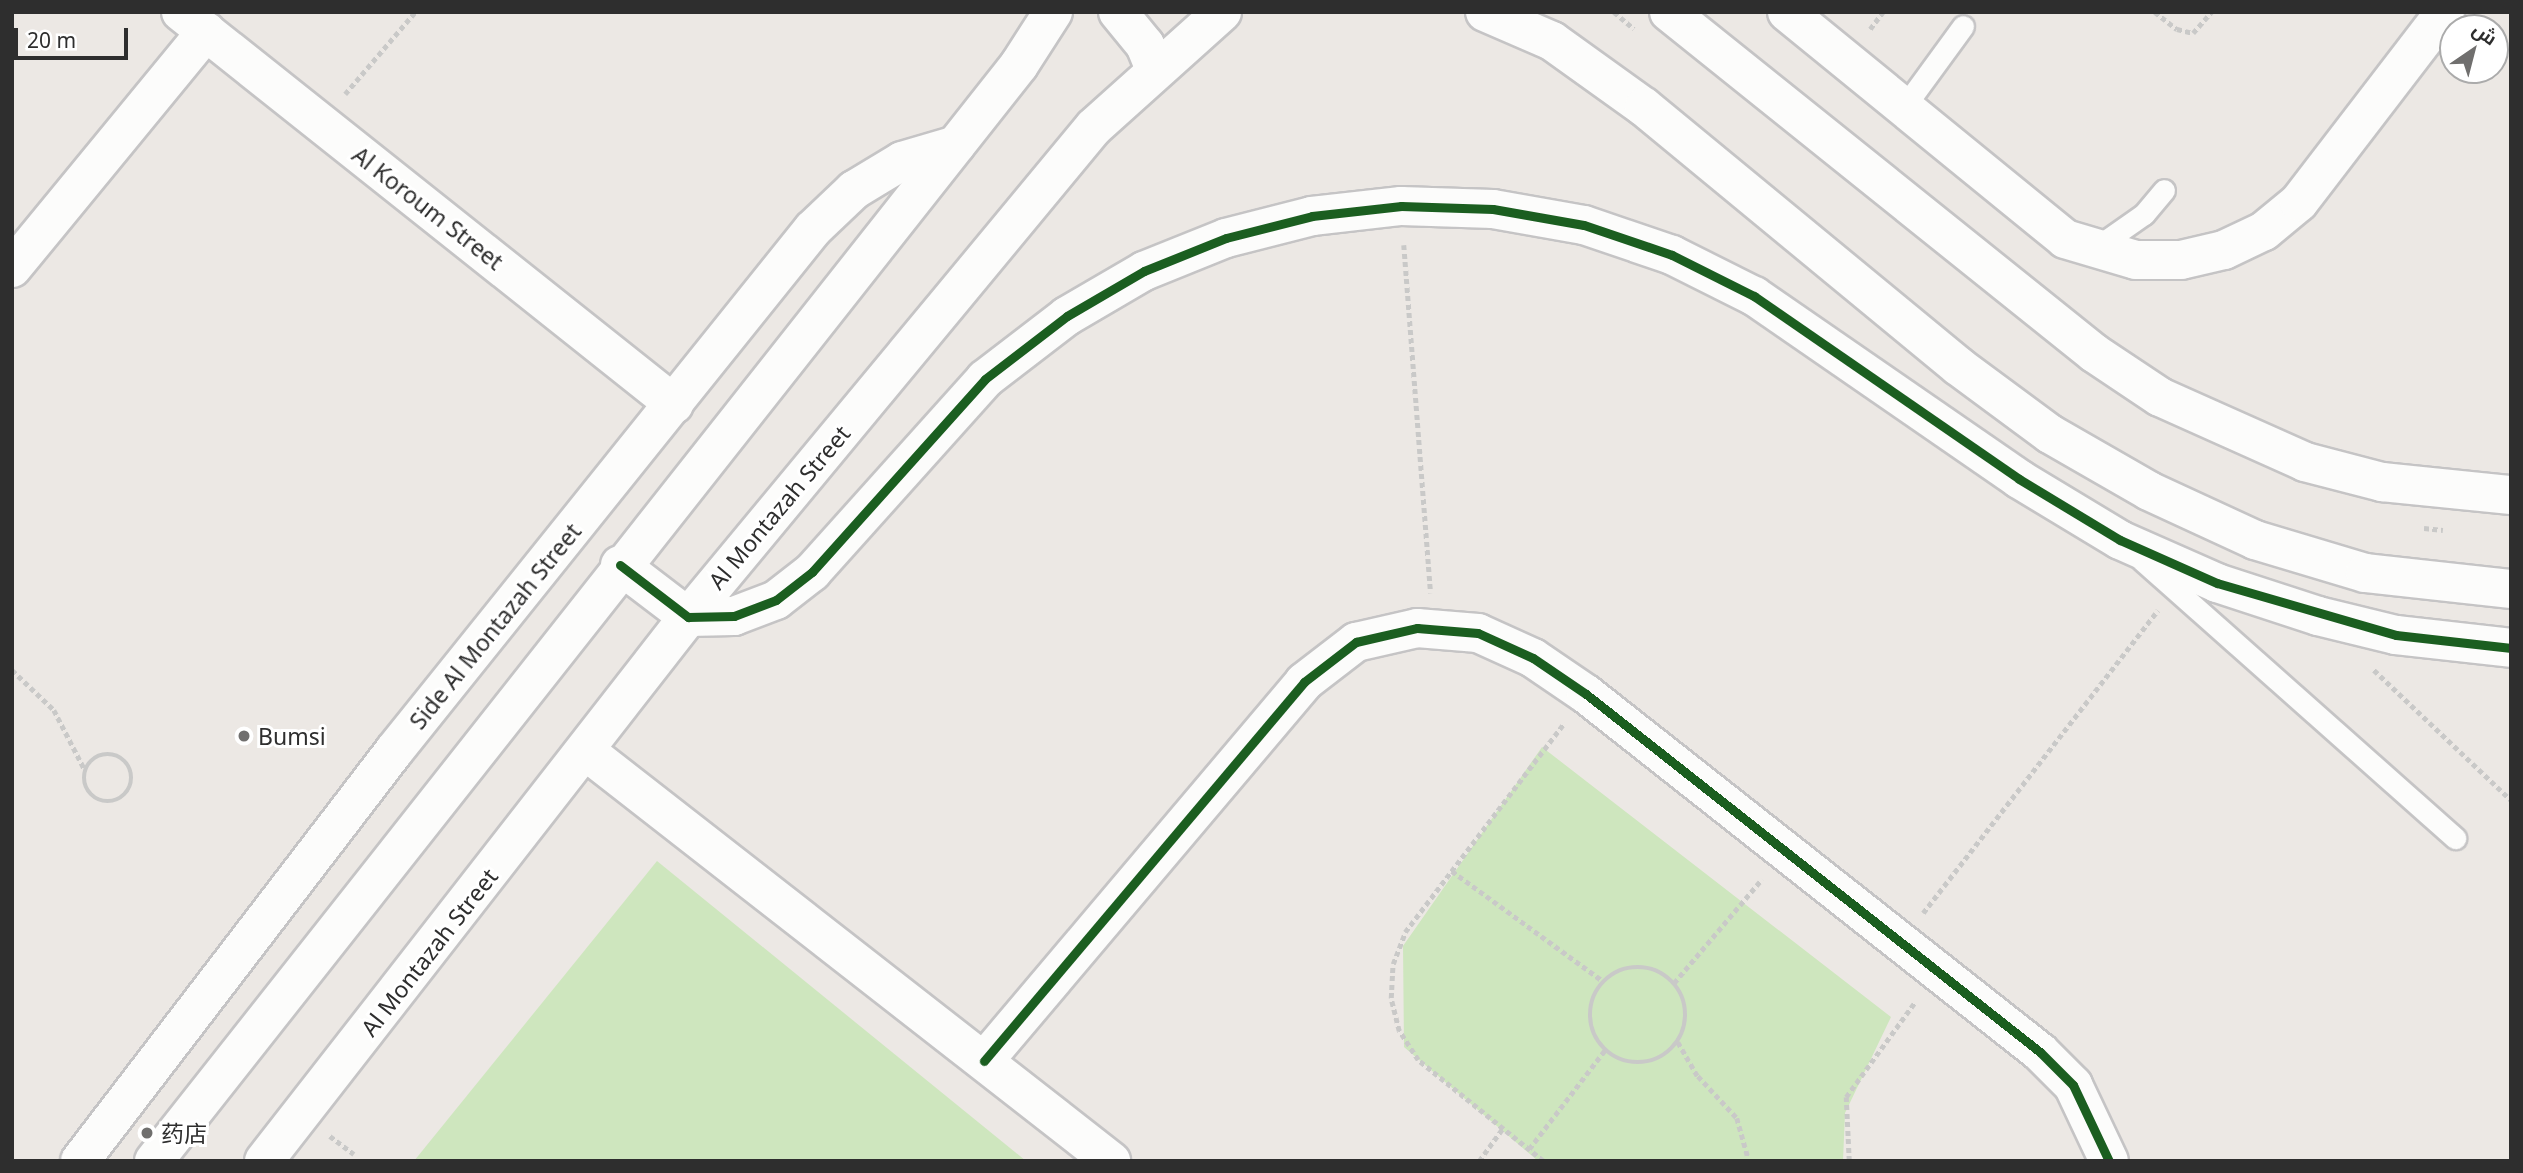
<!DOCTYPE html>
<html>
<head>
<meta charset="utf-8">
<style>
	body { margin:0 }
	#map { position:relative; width:2523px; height:1173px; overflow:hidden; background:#ece8e4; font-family:"Noto Sans",Cairo,"Noto Sans SC",sans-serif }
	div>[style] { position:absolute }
	.green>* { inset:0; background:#cee6be }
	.path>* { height:4.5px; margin-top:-2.25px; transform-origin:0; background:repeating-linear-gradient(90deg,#c9c9c8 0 5px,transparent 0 8.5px) }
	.path>.ring { margin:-2.25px; padding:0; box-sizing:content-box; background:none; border:4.5px solid #c9c9c8; border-radius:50% }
	.roads { filter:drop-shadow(2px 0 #c5c4c5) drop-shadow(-2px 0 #c5c4c5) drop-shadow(0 2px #c5c4c5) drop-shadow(0 -2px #c5c4c5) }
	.lane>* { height:21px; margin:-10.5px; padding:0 10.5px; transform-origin:10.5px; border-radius:10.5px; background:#fcfcfb }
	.street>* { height:38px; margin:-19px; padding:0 19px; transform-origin:19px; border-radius:19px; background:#fcfcfb }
	.secondary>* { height:38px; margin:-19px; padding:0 19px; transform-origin:19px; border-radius:19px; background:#fcfcfb }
	.cycleway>* { height:9px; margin:-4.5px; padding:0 4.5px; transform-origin:4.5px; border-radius:4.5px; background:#1b5e20 }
	.dots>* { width:19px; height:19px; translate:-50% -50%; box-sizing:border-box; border:4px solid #fff; border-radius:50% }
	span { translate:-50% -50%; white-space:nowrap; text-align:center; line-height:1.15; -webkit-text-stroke:6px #fff; paint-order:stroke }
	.street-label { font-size:23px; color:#2e2e2e }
	.poi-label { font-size:23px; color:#2e2e2e }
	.left { translate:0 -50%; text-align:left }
	.frame { position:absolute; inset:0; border:14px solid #2e2e2e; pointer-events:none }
	.north { position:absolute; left:2439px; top:14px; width:70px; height:70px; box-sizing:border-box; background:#fff; border:2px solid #ababab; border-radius:50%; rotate:35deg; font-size:19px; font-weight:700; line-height:28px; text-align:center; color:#2e2e2e }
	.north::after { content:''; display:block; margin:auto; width:24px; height:32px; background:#706f6e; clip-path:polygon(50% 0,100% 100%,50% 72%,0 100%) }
	.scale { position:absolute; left:14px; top:28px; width:114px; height:32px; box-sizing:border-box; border:4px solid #2e2e2e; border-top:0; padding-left:9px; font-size:21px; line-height:24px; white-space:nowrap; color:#2e2e2e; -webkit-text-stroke:5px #fff; paint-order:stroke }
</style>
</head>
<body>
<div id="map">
	<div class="green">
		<i style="clip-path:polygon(1542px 747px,1891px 1017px,1845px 1113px,1843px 1161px,1538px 1161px,1404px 1047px,1403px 946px)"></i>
		<i style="clip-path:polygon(657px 861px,1026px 1161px,414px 1161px)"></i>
	</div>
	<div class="path">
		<i style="left:1614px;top:12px;width:26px;rotate:40deg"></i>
		<i style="left:2155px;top:12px;width:28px;rotate:38deg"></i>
		<i style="left:2177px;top:29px;width:16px;rotate:14deg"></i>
		<i style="left:2193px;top:33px;width:28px;rotate:-49deg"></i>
		<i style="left:1870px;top:29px;width:21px;rotate:-53deg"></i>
		<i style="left:345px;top:94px;width:108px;rotate:-49.5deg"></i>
		<i style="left:1404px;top:245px;width:349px;rotate:85.6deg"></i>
		<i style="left:2424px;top:528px;width:19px;rotate:6deg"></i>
		<i style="left:12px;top:670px;width:58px;rotate:43.6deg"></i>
		<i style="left:54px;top:710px;width:68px;rotate:62.7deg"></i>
		<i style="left:2374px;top:670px;width:189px;rotate:43.5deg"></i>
		<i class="ring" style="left:84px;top:754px;width:43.5px;height:43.5px"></i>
		<i style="left:1452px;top:871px;width:187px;rotate:36.1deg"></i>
		<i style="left:1923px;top:913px;width:383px;rotate:-52.2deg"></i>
		<i class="ring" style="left:1590px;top:967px;width:91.5px;height:91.5px"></i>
		<i style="left:1674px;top:983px;width:136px;rotate:-49.8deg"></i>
		<i style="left:1678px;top:1042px;width:39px;rotate:60deg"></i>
		<i style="left:1698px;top:1076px;width:57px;rotate:47.1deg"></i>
		<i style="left:1737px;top:1118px;width:45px;rotate:74.4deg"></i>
		<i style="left:330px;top:1136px;width:30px;rotate:37deg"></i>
		<i style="left:1529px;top:1149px;width:125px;rotate:-52.5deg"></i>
		<i style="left:1479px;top:1161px;width:41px;rotate:-54deg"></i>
		<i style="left:1543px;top:1161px;width:161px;rotate:-141.1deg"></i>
		<i style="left:1418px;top:1060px;width:35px;rotate:-123deg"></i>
		<i style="left:1399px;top:1031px;width:34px;rotate:-104deg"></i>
		<i style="left:1391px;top:998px;width:34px;rotate:-87deg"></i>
		<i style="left:1393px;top:964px;width:34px;rotate:-69deg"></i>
		<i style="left:1405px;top:932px;width:263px;rotate:-52.7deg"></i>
		<i style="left:1849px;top:1161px;width:64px;rotate:-92.7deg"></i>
		<i style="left:1846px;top:1097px;width:117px;rotate:-54deg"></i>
	</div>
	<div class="roads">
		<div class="lane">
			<i style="left:1904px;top:107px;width:100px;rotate:-53.9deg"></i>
			<i style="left:2094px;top:249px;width:61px;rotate:-35deg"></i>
			<i style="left:2144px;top:214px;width:31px;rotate:-50deg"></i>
			<i style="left:2142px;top:560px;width:419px;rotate:41.6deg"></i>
		</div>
		<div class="street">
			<i style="left:181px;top:12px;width:630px;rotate:38.49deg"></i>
			<i style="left:1485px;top:12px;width:73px;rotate:23.4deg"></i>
			<i style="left:1552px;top:41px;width:113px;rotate:35.7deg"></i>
			<i style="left:1644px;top:107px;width:407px;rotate:39.5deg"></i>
			<i style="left:1958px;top:366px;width:114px;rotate:36.5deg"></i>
			<i style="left:2050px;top:434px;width:114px;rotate:29.9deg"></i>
			<i style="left:2149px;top:491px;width:117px;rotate:24.8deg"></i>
			<i style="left:2255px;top:540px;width:115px;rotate:16.7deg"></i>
			<i style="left:2365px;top:573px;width:147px;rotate:6.3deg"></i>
			<i style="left:1669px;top:12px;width:545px;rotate:38.74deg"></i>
			<i style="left:2094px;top:353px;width:79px;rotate:33.7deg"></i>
			<i style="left:2160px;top:397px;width:159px;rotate:24.1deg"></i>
			<i style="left:2305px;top:462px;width:80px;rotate:14.6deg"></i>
			<i style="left:2382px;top:482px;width:130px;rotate:5.8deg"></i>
			<i style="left:1787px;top:12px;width:359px;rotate:39.2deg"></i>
			<i style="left:2065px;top:239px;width:74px;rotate:16.5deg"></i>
			<i style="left:2136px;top:260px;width:45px"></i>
			<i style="left:2181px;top:260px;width:44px;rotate:-13.1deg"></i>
			<i style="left:2224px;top:250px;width:44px;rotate:-25.4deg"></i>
			<i style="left:2264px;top:231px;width:45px;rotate:-39.6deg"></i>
			<i style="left:2299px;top:202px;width:240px;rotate:-52.5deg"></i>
			<i style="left:12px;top:268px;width:306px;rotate:-50.6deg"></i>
			<i style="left:688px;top:617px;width:46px;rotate:-1.2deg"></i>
			<i style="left:734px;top:616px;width:45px;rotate:-20.9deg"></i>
			<i style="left:776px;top:600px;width:46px;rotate:-37.9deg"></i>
			<i style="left:812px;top:572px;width:259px;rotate:-48.1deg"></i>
			<i style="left:985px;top:379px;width:103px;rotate:-37.5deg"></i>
			<i style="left:1067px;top:316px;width:89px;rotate:-30.3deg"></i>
			<i style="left:1144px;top:271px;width:88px;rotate:-21.9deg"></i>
			<i style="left:1226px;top:238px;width:89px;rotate:-14.3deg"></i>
			<i style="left:1312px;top:216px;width:90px;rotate:-6.4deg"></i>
			<i style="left:1401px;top:206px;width:92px;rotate:1.9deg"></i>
			<i style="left:1493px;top:209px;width:92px;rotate:10deg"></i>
			<i style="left:1584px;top:225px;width:93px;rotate:18.8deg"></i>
			<i style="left:1672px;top:255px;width:92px;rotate:26.6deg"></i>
			<i style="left:1754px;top:296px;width:322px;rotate:34.6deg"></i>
			<i style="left:2019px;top:479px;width:118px;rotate:31.1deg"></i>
			<i style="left:2120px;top:540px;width:106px;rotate:23.9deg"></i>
			<i style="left:2217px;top:583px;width:106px;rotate:18.1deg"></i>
			<i style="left:2318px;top:616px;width:80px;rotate:13.7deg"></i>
			<i style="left:2396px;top:635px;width:116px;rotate:6.4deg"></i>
			<i style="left:587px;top:752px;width:665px;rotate:37.97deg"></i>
			<i style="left:984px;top:1061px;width:496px;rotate:-49.8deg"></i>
			<i style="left:1304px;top:682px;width:66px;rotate:-37.6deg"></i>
			<i style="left:1356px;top:642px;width:63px;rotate:-12.9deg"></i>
			<i style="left:1417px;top:628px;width:61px;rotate:4.7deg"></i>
			<i style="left:1478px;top:633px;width:60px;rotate:24.4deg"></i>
			<i style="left:1533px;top:658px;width:64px;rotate:34.2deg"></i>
			<i style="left:1586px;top:694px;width:578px;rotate:38.26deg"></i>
			<i style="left:2040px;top:1052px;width:47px;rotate:45deg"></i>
			<i style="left:2073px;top:1085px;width:84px;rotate:64.7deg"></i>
			<i style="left:80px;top:1161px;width:516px;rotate:-52.55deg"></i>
			<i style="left:394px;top:751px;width:669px;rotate:-51.25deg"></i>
			<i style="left:813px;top:229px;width:57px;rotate:-43.6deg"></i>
			<i style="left:854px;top:190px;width:56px;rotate:-31.1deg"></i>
			<i style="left:902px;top:161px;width:56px;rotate:-16.5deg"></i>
		</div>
		<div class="secondary">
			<i style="left:1118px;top:12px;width:43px;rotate:50.7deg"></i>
			<i style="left:1145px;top:45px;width:24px;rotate:68deg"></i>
			<i style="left:620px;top:565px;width:86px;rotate:37.4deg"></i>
			<i style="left:154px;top:1161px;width:1396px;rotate:-51.72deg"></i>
			<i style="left:1019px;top:65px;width:63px;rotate:-57.3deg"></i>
			<i style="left:264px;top:1161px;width:690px;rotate:-52.07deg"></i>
			<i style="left:688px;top:617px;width:636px;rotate:-50.36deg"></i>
			<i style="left:1094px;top:127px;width:172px;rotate:-41.9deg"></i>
		</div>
	</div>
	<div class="cycleway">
		<i style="left:620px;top:565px;width:86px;rotate:37.4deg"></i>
		<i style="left:688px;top:617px;width:46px;rotate:-1.2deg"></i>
		<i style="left:734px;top:616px;width:45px;rotate:-20.9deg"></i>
		<i style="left:776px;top:600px;width:46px;rotate:-37.9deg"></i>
		<i style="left:812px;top:572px;width:259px;rotate:-48.1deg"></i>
		<i style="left:985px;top:379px;width:103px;rotate:-37.5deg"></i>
		<i style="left:1067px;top:316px;width:89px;rotate:-30.3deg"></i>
		<i style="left:1144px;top:271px;width:88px;rotate:-21.9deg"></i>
		<i style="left:1226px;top:238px;width:89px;rotate:-14.3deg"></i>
		<i style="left:1312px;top:216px;width:90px;rotate:-6.4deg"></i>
		<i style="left:1401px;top:206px;width:92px;rotate:1.9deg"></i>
		<i style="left:1493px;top:209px;width:92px;rotate:10deg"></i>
		<i style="left:1584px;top:225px;width:93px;rotate:18.8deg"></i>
		<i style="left:1672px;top:255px;width:92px;rotate:26.6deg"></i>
		<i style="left:1754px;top:296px;width:322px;rotate:34.6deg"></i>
		<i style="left:2019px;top:479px;width:118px;rotate:31.1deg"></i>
		<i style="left:2120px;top:540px;width:106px;rotate:23.9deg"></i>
		<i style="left:2217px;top:583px;width:186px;rotate:16.2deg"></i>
		<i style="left:2396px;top:635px;width:116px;rotate:6.4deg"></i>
		<i style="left:984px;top:1061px;width:496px;rotate:-49.8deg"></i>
		<i style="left:1304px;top:682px;width:66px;rotate:-37.6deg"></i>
		<i style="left:1356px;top:642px;width:63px;rotate:-12.9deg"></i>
		<i style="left:1417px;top:628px;width:61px;rotate:4.7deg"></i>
		<i style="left:1478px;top:633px;width:60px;rotate:24.4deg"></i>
		<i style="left:1533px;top:658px;width:64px;rotate:34.2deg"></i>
		<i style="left:1586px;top:694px;width:578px;rotate:38.26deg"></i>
		<i style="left:2040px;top:1052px;width:47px;rotate:45deg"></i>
		<i style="left:2073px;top:1085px;width:84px;rotate:64.7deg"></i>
	</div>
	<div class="dots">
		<i style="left:244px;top:736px;background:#706f6e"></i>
		<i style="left:147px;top:1133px;background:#706f6e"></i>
	</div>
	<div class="street-label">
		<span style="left:428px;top:208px;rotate:38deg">Al Koroum Street</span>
		<span style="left:779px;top:507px;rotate:-50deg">Al Montazah Street</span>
		<span style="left:495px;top:626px;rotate:-51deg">Side Al Montazah Street</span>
		<span style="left:429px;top:952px;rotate:-52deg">Al Montazah Street</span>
	</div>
	<div class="poi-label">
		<span class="left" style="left:258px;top:736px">Bumsi</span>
		<span class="left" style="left:161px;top:1133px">药店</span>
	</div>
	<div class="frame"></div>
	<div class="north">ش</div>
	<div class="scale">20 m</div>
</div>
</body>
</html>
